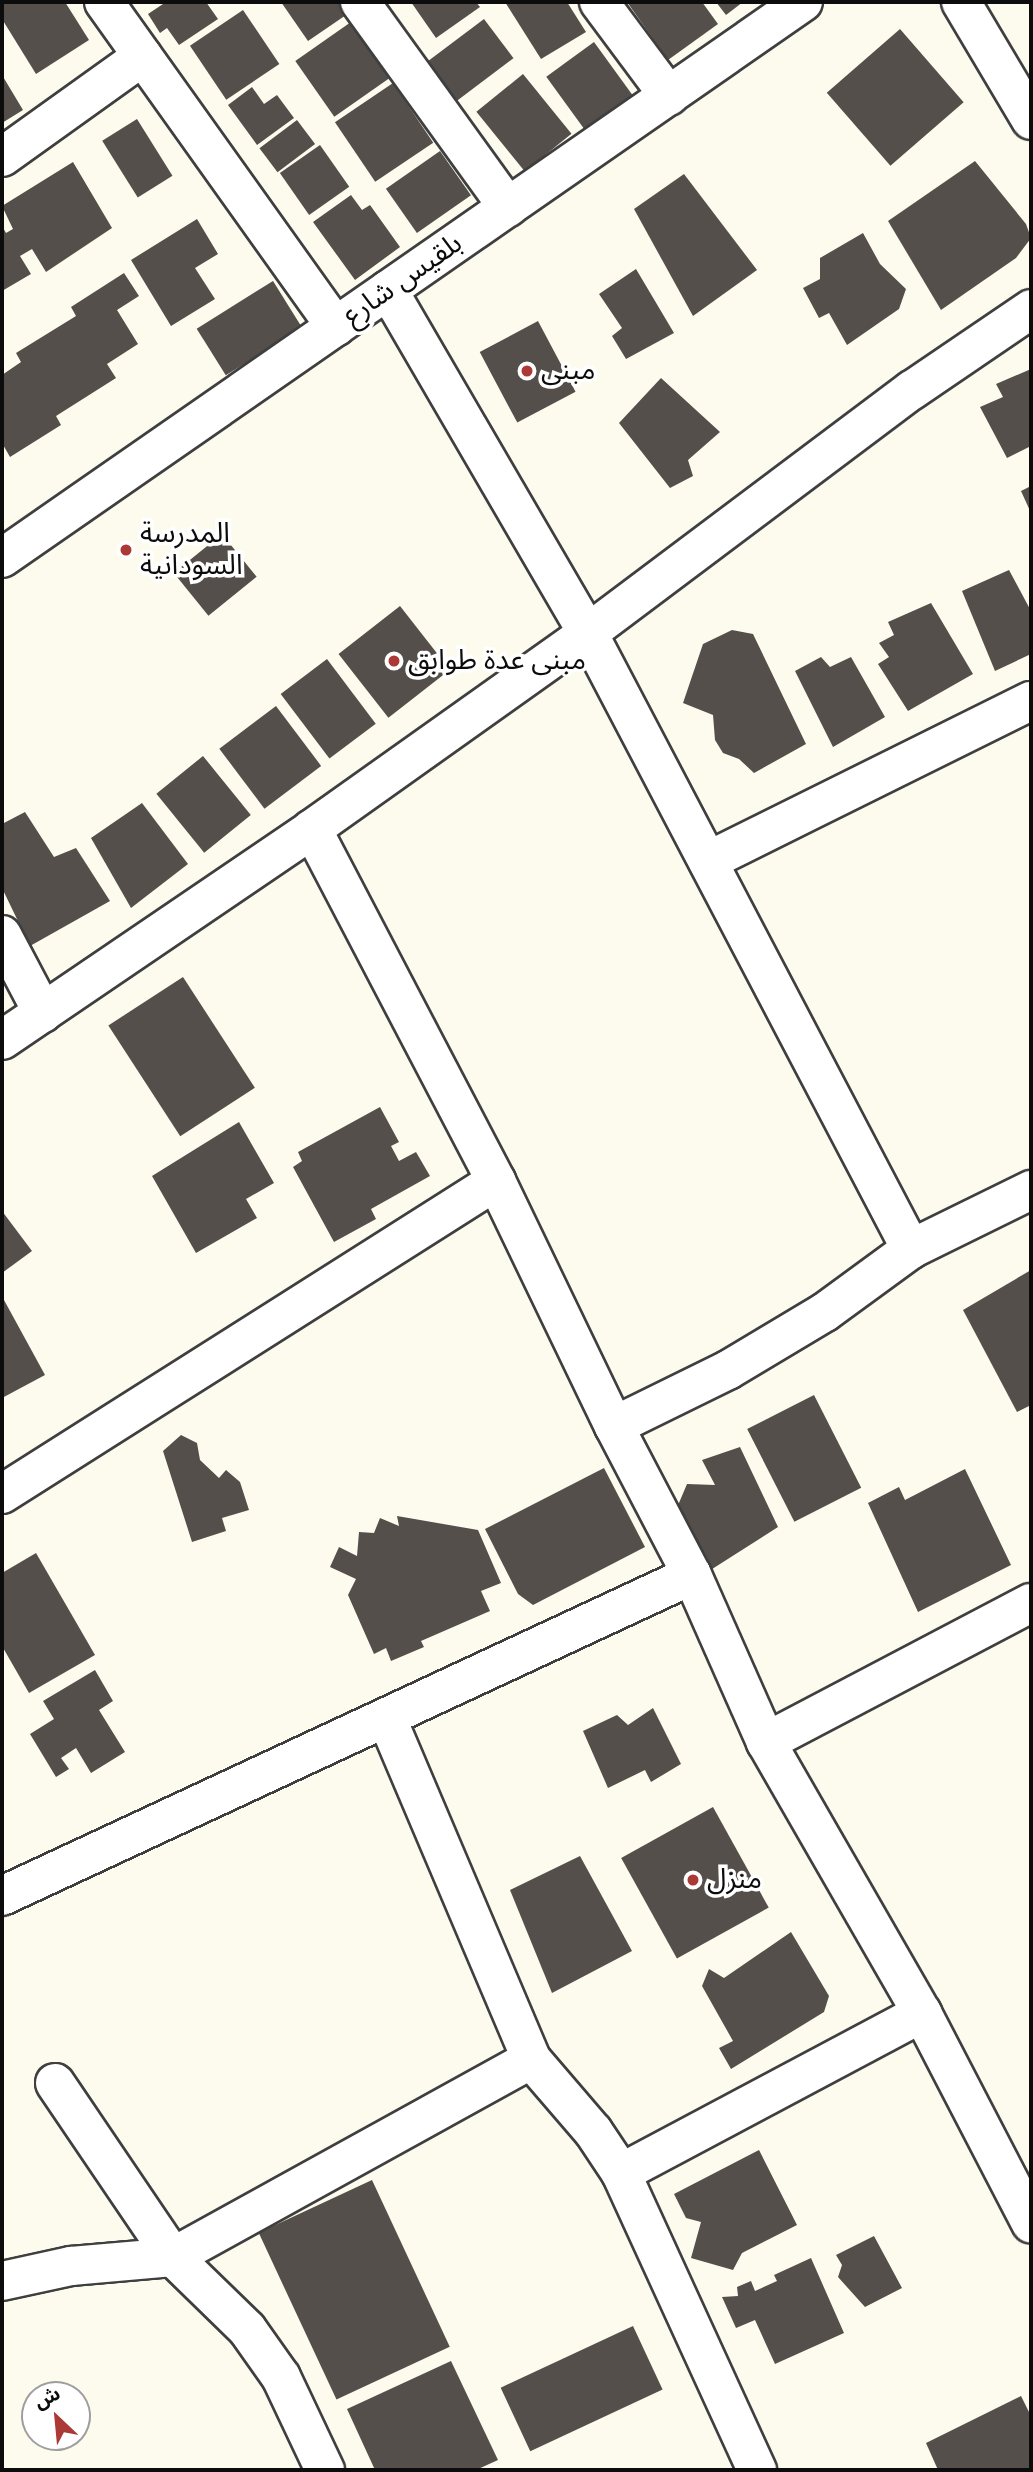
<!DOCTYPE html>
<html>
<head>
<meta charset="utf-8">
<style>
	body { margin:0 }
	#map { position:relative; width:1033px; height:2472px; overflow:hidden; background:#fdfbee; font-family:Spectral,"Noto Sans Arabic",serif }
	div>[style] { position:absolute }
	.building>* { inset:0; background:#544f4a; transform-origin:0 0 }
	.roads { filter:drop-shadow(2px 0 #3f3f3f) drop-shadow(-2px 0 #3f3f3f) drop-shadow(0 2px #3f3f3f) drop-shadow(0 -2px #3f3f3f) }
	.minor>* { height:38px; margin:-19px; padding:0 19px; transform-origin:19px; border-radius:19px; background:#fff }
	.dots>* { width:19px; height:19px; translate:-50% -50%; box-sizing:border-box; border:4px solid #fff; border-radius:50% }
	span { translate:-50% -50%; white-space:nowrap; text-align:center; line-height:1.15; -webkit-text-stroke:7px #fff; paint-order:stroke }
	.street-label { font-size:28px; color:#0c0c0c }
	.poi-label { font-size:28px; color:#0c0c0c }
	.left { translate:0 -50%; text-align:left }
	.frame { position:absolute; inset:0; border:4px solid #0c0c0c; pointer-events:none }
	.north { position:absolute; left:21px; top:2381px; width:70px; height:70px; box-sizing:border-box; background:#fff; border:2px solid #9e9e9e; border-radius:50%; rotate:334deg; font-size:19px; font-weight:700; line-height:28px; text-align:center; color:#0c0c0c }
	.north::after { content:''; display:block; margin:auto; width:24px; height:32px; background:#ab3935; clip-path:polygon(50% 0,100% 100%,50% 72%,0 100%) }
</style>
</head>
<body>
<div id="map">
	<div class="building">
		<i style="clip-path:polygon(2px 2px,65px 2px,89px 40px,36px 74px,2px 19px)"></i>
		<i style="clip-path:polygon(166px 2px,206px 2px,218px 19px,179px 45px,167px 28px,160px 33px,148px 14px)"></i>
		<i style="clip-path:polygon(281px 2px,342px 2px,349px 13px,308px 41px)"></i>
		<i style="clip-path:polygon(411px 2px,476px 2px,480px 7px,436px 38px)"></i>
		<i style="clip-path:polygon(505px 2px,567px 2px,586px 32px,541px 59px)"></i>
		<i style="clip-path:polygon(627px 2px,702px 2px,718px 24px,668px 60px)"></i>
		<i style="clip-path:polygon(716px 2px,743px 2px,726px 15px)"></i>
		<i style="left:243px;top:10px;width:65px;height:64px;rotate:56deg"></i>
		<i style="left:484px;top:19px;width:49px;height:72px;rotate:53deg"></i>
		<i style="left:351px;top:22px;width:68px;height:68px;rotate:55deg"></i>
		<i style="left:900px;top:29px;width:97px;height:97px;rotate:49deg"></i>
		<i style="left:594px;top:42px;width:67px;height:59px;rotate:54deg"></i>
		<i style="left:523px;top:74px;width:77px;height:60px;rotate:51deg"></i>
		<i style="clip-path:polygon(2px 75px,23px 110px,2px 123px)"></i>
		<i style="left:393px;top:83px;width:72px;height:70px;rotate:56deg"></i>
		<i style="clip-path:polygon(252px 87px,264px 104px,277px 95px,294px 118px,257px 145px,228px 105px)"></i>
		<i style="left:137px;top:119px;width:67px;height:41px;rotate:58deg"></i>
		<i style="left:297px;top:120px;width:30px;height:47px;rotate:53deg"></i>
		<i style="left:320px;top:145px;width:51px;height:49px;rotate:55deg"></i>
		<i style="left:440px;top:151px;width:54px;height:66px;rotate:55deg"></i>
		<i style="clip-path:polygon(975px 161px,1026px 224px,1031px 238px,1016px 258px,941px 310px,888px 221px)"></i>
		<i style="clip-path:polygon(73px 162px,112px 228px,46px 272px,32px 249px,20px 256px,31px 274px,2px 291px,2px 226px,6px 233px,13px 229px,2px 206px)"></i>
		<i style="clip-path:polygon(684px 174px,757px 270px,693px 316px,634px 209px)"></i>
		<i style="clip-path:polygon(351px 195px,362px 210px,370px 205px,400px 247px,355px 280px,313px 222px)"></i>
		<i style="clip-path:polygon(197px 219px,218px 254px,195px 268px,215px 299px,171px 326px,131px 260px)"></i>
		<i style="clip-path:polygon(863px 233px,880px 264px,906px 289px,899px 309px,847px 345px,829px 313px,819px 318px,803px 288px,820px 279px,820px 258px)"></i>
		<i style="clip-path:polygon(636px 269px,674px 333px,626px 359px,612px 336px,622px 328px,599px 294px)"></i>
		<i style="clip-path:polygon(124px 273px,139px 296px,117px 310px,138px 344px,107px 364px,116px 378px,56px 416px,61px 425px,10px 457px,2px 443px,2px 375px,21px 362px,16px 353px,76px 316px,71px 307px)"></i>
		<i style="left:273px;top:281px;width:55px;height:90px;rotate:58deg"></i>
		<i style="left:538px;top:321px;width:80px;height:66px;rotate:62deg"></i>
		<i style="clip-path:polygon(1031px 369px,1031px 446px,1007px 458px,980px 407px,1003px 397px,996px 384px)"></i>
		<i style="clip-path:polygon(661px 378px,720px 432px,688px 460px,693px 476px,670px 488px,619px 423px)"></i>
		<i style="clip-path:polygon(1031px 486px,1031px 513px,1021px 491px)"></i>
		<i style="left:222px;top:534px;width:55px;height:62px;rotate:51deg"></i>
		<i style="clip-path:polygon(1009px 570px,1031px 611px,1031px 654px,995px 671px,962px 591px)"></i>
		<i style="clip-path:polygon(931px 603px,973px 674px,908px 711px,878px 664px,889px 657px,879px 643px,894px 635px,888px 622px)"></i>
		<i style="left:400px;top:606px;width:81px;height:78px;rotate:52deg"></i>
		<i style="clip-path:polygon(732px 630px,753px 634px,806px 744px,754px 773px,739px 759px,723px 753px,715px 740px,713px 715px,683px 703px,703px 644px)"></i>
		<i style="clip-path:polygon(821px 657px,830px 667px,851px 657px,885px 717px,833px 747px,795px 671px)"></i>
		<i style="left:327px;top:659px;width:81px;height:58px;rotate:53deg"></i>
		<i style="left:276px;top:706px;width:75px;height:71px;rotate:53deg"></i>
		<i style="left:203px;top:756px;width:76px;height:60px;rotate:51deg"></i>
		<i style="clip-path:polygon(142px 803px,188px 864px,131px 908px,91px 838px)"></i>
		<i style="clip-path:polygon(25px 812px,54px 857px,76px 848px,110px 901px,30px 946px,2px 888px,2px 824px)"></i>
		<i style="left:183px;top:977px;width:132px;height:89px;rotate:57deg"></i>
		<i style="clip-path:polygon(380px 1107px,399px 1142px,391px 1146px,399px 1161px,416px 1152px,430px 1176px,371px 1209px,376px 1219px,334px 1242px,293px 1167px,302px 1161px,298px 1152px)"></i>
		<i style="clip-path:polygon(239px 1122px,274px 1183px,246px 1199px,257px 1218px,196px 1253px,152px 1176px)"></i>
		<i style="clip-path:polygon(2px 1211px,32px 1251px,2px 1273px)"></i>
		<i style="clip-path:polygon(1031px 1270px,1031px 1405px,1017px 1412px,963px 1310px)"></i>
		<i style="clip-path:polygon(4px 1300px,45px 1375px,2px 1398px,2px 1301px)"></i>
		<i style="left:814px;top:1395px;width:104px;height:75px;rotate:63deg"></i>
		<i style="clip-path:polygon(181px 1435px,197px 1443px,200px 1460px,219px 1478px,226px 1470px,240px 1482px,249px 1510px,222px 1518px,226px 1531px,192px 1542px,163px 1451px)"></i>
		<i style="clip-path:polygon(740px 1447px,778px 1527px,709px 1571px,676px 1510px,687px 1484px,715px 1485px,702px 1460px)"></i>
		<i style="clip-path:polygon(604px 1468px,645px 1547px,533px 1605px,518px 1594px,485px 1529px)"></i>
		<i style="clip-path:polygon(965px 1469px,1011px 1565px,918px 1612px,868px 1503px,899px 1487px,905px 1500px)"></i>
		<i style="clip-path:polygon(397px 1516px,478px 1530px,501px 1583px,481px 1591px,490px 1611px,421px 1641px,424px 1647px,391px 1661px,386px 1648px,374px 1654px,348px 1595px,356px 1579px,330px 1567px,339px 1547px,357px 1556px,359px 1532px,374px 1533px,380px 1518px,399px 1526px)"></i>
		<i style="clip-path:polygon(36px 1553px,95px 1655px,29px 1693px,2px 1646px,2px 1573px)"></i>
		<i style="clip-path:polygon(95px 1670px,113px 1701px,99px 1710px,125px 1752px,91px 1773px,76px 1748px,61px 1758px,69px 1769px,56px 1777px,30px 1734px,54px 1719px,43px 1701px)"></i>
		<i style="clip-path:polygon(653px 1708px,681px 1764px,651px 1782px,645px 1770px,608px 1788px,583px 1731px,617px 1715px,628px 1725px)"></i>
		<i style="left:713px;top:1807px;width:115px;height:105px;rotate:61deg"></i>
		<i style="clip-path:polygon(580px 1856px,632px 1951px,552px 1993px,510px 1890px)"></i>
		<i style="clip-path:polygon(791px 1932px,829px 1996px,824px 2012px,731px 2069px,719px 2048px,733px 2041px,702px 1986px,709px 1969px,724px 1978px)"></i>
		<i style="clip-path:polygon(759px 2150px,797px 2225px,742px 2253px,733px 2270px,691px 2258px,701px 2222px,686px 2218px,674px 2194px)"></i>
		<i style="left:372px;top:2180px;width:184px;height:125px;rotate:65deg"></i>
		<i style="clip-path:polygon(874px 2236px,902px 2288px,865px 2307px,838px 2277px,842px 2265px,836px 2255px)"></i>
		<i style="clip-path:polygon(811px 2258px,844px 2333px,775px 2364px,755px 2320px,736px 2328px,722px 2297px,738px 2296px,737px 2287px,751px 2281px,755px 2291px,777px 2281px,774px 2275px)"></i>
		<i style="left:633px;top:2326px;width:70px;height:146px;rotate:65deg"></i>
		<i style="clip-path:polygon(451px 2361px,498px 2460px,476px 2470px,375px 2470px,347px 2409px)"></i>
		<i style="clip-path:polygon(1021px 2396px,1031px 2416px,1031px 2470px,938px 2470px,926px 2443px)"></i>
	</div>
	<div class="roads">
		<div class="minor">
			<i style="left:104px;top:2px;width:399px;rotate:54.5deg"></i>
			<i style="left:360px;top:2px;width:253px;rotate:54.2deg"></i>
			<i style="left:599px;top:2px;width:117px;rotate:53.3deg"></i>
			<i style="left:961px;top:2px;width:137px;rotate:59.3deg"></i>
			<i style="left:2px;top:157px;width:173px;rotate:-35.6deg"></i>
			<i style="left:388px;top:290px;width:397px;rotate:59.8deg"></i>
			<i style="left:588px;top:633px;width:696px;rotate:62.33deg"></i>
			<i style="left:2px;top:558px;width:975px;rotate:-34.77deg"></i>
			<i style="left:312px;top:829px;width:397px;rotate:62.4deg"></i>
			<i style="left:496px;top:1181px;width:272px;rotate:64.3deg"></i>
			<i style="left:614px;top:1426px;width:168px;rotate:62.4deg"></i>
			<i style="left:692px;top:1575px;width:183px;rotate:66.1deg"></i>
			<i style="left:766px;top:1742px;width:313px;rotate:60.1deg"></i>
			<i style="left:922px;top:2013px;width:237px;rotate:62.6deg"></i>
			<i style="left:708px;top:861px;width:360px;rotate:-26.4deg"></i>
			<i style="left:2px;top:935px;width:88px;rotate:62.3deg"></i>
			<i style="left:2px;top:1040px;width:375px;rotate:-34.2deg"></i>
			<i style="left:312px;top:829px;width:339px;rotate:-35.4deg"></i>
			<i style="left:588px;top:633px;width:405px;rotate:-36.9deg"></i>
			<i style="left:912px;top:390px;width:144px;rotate:-34.2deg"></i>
			<i style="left:614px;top:1426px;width:127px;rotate:-26.2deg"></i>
			<i style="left:728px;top:1370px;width:113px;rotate:-30.9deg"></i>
			<i style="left:825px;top:1312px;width:107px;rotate:-36.2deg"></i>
			<i style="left:911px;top:1249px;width:134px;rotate:-26.2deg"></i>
			<i style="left:2px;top:1494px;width:585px;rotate:-32.36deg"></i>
			<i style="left:387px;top:1719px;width:369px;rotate:67deg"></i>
			<i style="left:531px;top:2059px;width:95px;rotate:49.3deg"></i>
			<i style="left:593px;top:2131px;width:50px;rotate:56.3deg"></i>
			<i style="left:621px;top:2173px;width:327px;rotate:65.4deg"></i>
			<i style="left:766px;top:1742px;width:299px;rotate:-27.7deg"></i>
			<i style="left:2px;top:1896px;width:761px;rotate:-24.95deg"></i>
			<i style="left:55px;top:2083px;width:210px;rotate:55.9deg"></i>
			<i style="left:173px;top:2257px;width:103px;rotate:44.2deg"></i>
			<i style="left:247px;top:2329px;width:59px;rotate:54.7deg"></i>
			<i style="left:281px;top:2377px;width:103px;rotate:64.7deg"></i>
			<i style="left:621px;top:2173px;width:341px;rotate:-28deg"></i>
			<i style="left:2px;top:2281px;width:71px;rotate:-12.3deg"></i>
			<i style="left:71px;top:2266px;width:102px;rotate:-5deg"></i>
			<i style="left:173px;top:2257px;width:409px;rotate:-28.9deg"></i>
		</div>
	</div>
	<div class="dots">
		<i style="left:527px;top:371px;background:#ab3935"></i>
		<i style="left:126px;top:550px;background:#ab3935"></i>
		<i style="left:394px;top:661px;background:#ab3935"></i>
		<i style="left:693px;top:1880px;background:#ab3935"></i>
	</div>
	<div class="street-label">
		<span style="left:403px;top:280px;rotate:-35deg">بلقيس شارع</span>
	</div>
	<div class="poi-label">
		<span class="left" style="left:541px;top:371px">مبنى</span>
		<span class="left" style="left:140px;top:550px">المدرسة<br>السودانية</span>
		<span class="left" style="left:408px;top:661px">مبنى عدة طوابق</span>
		<span class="left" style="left:707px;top:1880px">منزل</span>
	</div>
	<div class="frame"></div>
	<div class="north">ش</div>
</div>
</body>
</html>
